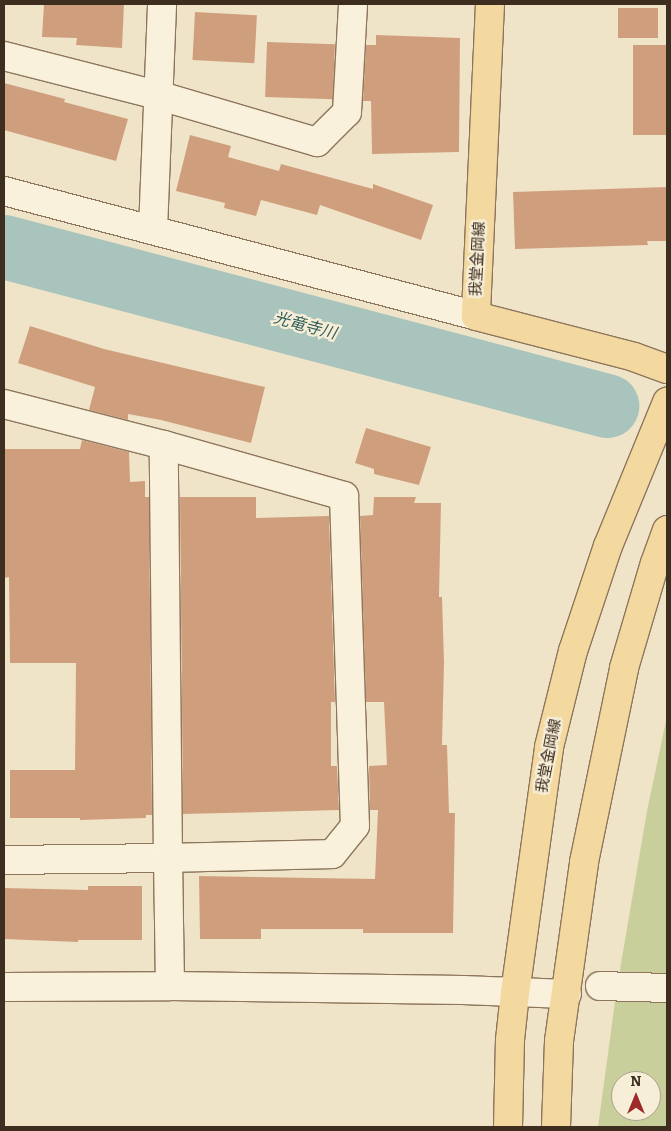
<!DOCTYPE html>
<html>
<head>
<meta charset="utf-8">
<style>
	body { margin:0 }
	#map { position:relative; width:671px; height:1131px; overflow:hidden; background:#f0e4c8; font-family:Bitter,"Noto Sans JP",serif }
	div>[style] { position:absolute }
	.green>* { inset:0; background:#c9cf9b }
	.river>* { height:64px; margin:-32px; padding:0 32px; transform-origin:32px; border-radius:32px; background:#a9c4bc }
	.building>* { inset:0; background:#cf9f7d; transform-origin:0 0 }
	.roads { filter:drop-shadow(1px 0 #8d765c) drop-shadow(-1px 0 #8d765c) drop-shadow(0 1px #8d765c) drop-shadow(0 -1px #8d765c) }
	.minor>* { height:28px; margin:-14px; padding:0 14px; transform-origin:14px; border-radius:14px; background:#faf1dc }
	.major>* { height:28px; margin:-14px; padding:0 14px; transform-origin:14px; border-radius:14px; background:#f3d9a0 }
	span { translate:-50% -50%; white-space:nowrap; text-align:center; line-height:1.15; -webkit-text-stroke:4.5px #f7eed8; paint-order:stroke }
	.street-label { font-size:15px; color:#3d2e20 }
	.water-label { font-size:16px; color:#2f5d5a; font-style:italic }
	.frame { position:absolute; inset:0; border:5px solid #3d2e20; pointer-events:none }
	.north { position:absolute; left:611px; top:1071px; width:50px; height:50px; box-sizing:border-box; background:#f7eed8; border:1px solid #ada18e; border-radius:50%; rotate:0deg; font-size:14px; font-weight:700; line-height:20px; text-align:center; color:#3d2e20 }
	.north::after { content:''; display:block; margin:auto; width:18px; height:22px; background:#9e2a2b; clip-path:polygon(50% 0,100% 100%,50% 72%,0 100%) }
</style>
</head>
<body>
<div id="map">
	<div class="green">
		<i style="clip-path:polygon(evenodd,667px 716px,667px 1127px,598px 1127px,617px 987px,647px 811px,667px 716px,621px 1081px,651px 1081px,651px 1111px,621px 1111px,621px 1081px)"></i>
	</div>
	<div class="river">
		<i style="left:4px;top:247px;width:624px;rotate:14.77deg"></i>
	</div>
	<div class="building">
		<i style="clip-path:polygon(44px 4px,124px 4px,122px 48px,76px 45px,77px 38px,42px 37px)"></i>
		<i style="left:618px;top:8px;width:40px;height:30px"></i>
		<i style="left:195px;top:12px;width:62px;height:48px;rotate:3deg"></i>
		<i style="clip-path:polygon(376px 35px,460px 38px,459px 152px,372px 154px,371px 101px,363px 101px,366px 45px,376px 45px)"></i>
		<i style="left:267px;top:42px;width:68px;height:55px;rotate:2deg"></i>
		<i style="left:633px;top:45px;width:33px;height:90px"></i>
		<i style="clip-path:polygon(4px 83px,65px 99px,64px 102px,128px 119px,116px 161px,4px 130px)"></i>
		<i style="clip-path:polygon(190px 135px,231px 146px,228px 157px,279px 171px,281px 164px,373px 189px,373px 184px,433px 205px,421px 240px,320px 205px,317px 215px,261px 200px,256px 216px,224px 208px,225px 203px,176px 191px)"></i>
		<i style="clip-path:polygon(667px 187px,667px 241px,647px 241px,648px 245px,515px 249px,513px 192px)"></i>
		<i style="clip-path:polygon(30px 326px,104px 349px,265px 387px,251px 443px,161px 420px,128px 414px,128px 420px,89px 410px,95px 387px,18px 363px)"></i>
		<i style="clip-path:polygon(366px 428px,431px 447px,419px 485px,374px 474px,374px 469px,355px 463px)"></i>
		<i style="clip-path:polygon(82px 440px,129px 452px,130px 482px,145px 481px,145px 497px,149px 497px,152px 815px,146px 815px,146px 818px,80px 820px,80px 818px,10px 818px,10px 770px,75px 770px,76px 663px,10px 663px,9px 577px,4px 578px,4px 449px,80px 449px)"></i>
		<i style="clip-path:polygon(180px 497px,256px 497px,256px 518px,329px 516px,335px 702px,331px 702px,331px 766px,337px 766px,339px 810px,183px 814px)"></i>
		<i style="clip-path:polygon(374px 497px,416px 497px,414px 503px,441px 503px,439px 597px,442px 597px,444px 662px,442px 745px,447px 745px,449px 813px,455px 813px,453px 933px,363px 933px,363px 929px,261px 929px,261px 939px,200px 939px,199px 876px,375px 879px,378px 810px,370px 810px,369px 766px,387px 765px,384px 702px,366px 702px,360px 516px,373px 515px)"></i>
		<i style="clip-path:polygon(88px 886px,142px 886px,142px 940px,78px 940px,78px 942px,4px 939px,4px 888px,88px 890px)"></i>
	</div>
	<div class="roads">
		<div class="minor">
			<i style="left:4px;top:56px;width:158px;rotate:14.3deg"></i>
			<i style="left:157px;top:95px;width:167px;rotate:16.4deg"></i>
			<i style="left:317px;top:142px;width:42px;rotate:-45deg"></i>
			<i style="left:347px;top:112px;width:108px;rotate:-86.8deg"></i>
			<i style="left:4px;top:191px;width:488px;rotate:14.8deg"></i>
			<i style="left:153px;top:230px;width:226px;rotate:-87.7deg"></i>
			<i style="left:4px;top:404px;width:165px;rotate:14.4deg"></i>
			<i style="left:164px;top:445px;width:187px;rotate:15.8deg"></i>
			<i style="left:344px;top:496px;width:330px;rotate:88.1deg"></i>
			<i style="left:355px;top:826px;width:36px;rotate:129deg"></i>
			<i style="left:332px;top:854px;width:164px;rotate:178.6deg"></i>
			<i style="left:168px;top:858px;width:128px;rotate:89.1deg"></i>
			<i style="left:4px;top:860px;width:164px;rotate:-0.7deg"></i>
			<i style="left:168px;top:858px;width:413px;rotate:-90.6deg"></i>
			<i style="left:600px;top:986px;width:67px;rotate:1.7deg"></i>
			<i style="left:4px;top:987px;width:166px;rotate:-0.3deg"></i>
			<i style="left:170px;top:986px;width:293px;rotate:0.8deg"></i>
			<i style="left:463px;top:990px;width:104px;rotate:2.2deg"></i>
		</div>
		<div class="major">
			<i style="left:490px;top:4px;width:312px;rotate:92.6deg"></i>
			<i style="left:476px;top:316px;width:163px;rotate:14.5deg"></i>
			<i style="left:634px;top:357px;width:35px;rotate:20deg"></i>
			<i style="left:508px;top:1127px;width:87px;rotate:-88.7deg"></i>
			<i style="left:510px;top:1040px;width:47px;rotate:-83.9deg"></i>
			<i style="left:515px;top:993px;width:248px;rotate:-82.1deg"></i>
			<i style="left:549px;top:747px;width:99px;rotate:-76deg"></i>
			<i style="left:573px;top:651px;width:111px;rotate:-71.6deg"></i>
			<i style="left:608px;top:546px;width:156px;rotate:-67.7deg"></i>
			<i style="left:556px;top:1127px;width:86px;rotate:-88deg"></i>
			<i style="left:559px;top:1041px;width:181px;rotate:-82deg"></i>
			<i style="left:584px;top:862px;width:198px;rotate:-78.3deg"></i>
			<i style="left:624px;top:668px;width:109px;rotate:-73.6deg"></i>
			<i style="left:655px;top:563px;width:35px;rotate:-70deg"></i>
		</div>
	</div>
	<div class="street-label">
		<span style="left:478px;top:259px;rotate:-87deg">我堂金岡線</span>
		<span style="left:549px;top:756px;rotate:-79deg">我堂金岡線</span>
	</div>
	<div class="water-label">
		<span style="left:305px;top:326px;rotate:15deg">光竜寺川</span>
	</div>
	<div class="frame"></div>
	<div class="north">N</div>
</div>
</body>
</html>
